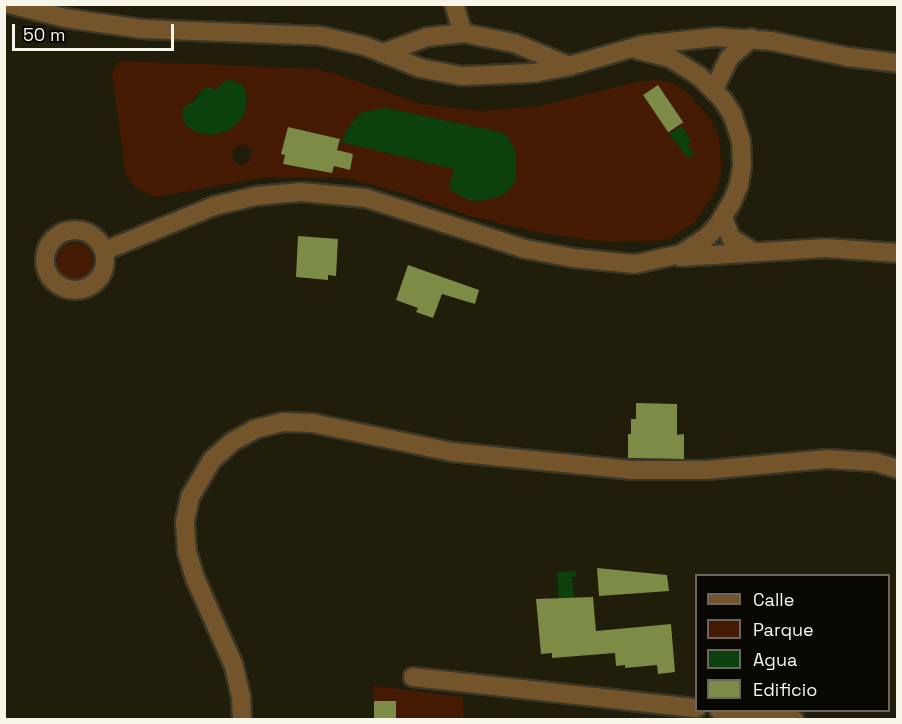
<!DOCTYPE html>
<html>
<head>
<meta charset="utf-8">
<style>
	body { margin:0 }
	#map { position:relative; width:902px; height:724px; overflow:hidden; background:#211d0b; font-family:"Space Grotesk",sans-serif }
	div>[style] { position:absolute }
	.green>* { inset:0; background:#441b02 }
	.round { border-radius:50% }
	.water>* { inset:0; background:#0c400c }
	.building>* { inset:0; background:#7c8b45; transform-origin:0 0 }
	.roads { filter:drop-shadow(2px 0 #3b3726) drop-shadow(-2px 0 #3b3726) drop-shadow(0 2px #3b3726) drop-shadow(0 -2px #3b3726) }
	.minor>* { height:18px; margin:-9px; padding:0 9px; transform-origin:9px; border-radius:9px; background:#73542b }
	.minor>.ring { margin:-9px; padding:0; box-sizing:content-box; background:none; border:18px solid #73542b; border-radius:50% }
	span { translate:-50% -50%; white-space:nowrap; text-align:center; line-height:1.15; -webkit-text-stroke:5px #090702; paint-order:stroke }
	.frame { position:absolute; inset:0; border:6px solid #f7f4e9; pointer-events:none }
	.legend { position:absolute; left:695px; top:574px; width:195px; height:138px; box-sizing:border-box; background:#090702; border:2px solid #68665e; margin:0; padding:8px 10px; list-style:none; font-size:18px; color:#f7f4e9 }
	.legend li { display:flex; align-items:center; gap:12px; height:30px }
	.legend b { width:30px; border:2px solid #68665e }
	.scale { position:absolute; left:12px; top:24px; width:162px; height:27px; box-sizing:border-box; border:3px solid #f7f4e9; border-top:0; padding-left:8px; font-size:18px; line-height:21px; white-space:nowrap; color:#f7f4e9; -webkit-text-stroke:4px #090702; paint-order:stroke }
</style>
</head>
<body>
<div id="map">
	<div class="green">
		<i style="clip-path:polygon(evenodd,124px 61px,316px 69px,339px 75px,421px 104px,481px 111px,540px 106px,637px 82px,656px 80px,672px 83px,687px 92px,712px 121px,719px 138px,722px 171px,717px 188px,695px 222px,670px 238px,657px 241px,607px 242px,541px 233px,470px 216px,406px 194px,346px 178px,268px 177px,155px 197px,134px 187px,125px 171px,112px 73px,118px 63px,124px 61px,208px 87px,216px 90px,245px 88px,248px 102px,228px 131px,211px 135px,191px 129px,185px 124px,182px 111px,200px 92px,208px 87px,124px 61px,385px 108px,462px 124px,511px 187px,497px 197px,468px 200px,449px 189px,455px 169px,342px 142px,356px 118px,362px 112px,385px 108px,124px 61px,239px 145px,246px 145px,252px 150px,250px 161px,244px 165px,237px 164px,232px 158px,233px 150px,239px 145px)"></i>
		<i class="round" style="left:57px;top:243px;width:36px;height:36px"></i>
		<i style="clip-path:polygon(374px 686px,463px 697px,463px 719px,374px 719px)"></i>
	</div>
	<div class="water">
		<i style="clip-path:polygon(231px 80px,243px 85px,247px 96px,245px 113px,238px 123px,228px 131px,211px 135px,196px 132px,185px 125px,182px 111px,185px 106px,193px 102px,204px 88px,210px 87px,216px 90px,225px 81px)"></i>
		<i style="clip-path:polygon(385px 108px,501px 132px,508px 137px,516px 152px,516px 180px,506px 193px,498px 197px,479px 201px,468px 200px,449px 189px,454px 169px,341px 142px,350px 125px,362px 112px)"></i>
		<i style="clip-path:polygon(682px 126px,691px 141px,687px 144px,694px 154px,688px 158px,669px 134px)"></i>
		<i style="clip-path:polygon(576px 571px,576px 577px,572px 577px,574px 599px,559px 600px,557px 572px)"></i>
	</div>
	<div class="building">
		<i style="left:658px;top:85px;width:45px;height:18px;rotate:56deg"></i>
		<i style="clip-path:polygon(288px 127px,340px 139px,337px 150px,353px 154px,350px 170px,334px 166px,332px 173px,283px 164px,285px 155px,281px 154px)"></i>
		<i style="clip-path:polygon(298px 236px,338px 239px,336px 276px,328px 275px,328px 280px,296px 277px)"></i>
		<i style="clip-path:polygon(408px 265px,479px 290px,475px 304px,442px 294px,433px 318px,416px 312px,418px 308px,396px 300px)"></i>
		<i style="clip-path:polygon(636px 403px,677px 404px,677px 435px,684px 434px,684px 459px,628px 458px,628px 434px,631px 434px,631px 419px,636px 419px)"></i>
		<i style="clip-path:polygon(597px 568px,667px 575px,669px 591px,599px 596px)"></i>
		<i style="clip-path:polygon(593px 597px,596px 631px,671px 624px,675px 672px,658px 674px,657px 665px,625px 668px,625px 665px,616px 666px,615px 653px,552px 658px,552px 653px,541px 654px,536px 599px)"></i>
		<i style="left:396px;top:701px;width:18px;height:22px;rotate:90deg"></i>
	</div>
	<div class="roads">
		<div class="minor">
			<i style="left:9px;top:4px;width:58px;rotate:14deg"></i>
			<i style="left:65px;top:18px;width:78px;rotate:8.1deg"></i>
			<i style="left:142px;top:29px;width:179px;rotate:2.2deg"></i>
			<i style="left:321px;top:36px;width:45px;rotate:12.8deg"></i>
			<i style="left:365px;top:46px;width:59px;rotate:21.8deg"></i>
			<i style="left:420px;top:68px;width:43px;rotate:10.8deg"></i>
			<i style="left:462px;top:76px;width:72px;rotate:-2.4deg"></i>
			<i style="left:534px;top:73px;width:36px;rotate:-11deg"></i>
			<i style="left:569px;top:66px;width:76px;rotate:-16deg"></i>
			<i style="left:642px;top:45px;width:74px;rotate:-6.2deg"></i>
			<i style="left:716px;top:37px;width:55px;rotate:4.2deg"></i>
			<i style="left:771px;top:41px;width:79px;rotate:11.7deg"></i>
			<i style="left:848px;top:57px;width:50px;rotate:6.8deg"></i>
			<i style="left:454px;top:4px;width:30px;rotate:73deg"></i>
			<i style="left:383px;top:53px;width:47px;rotate:-20deg"></i>
			<i style="left:427px;top:37px;width:36px;rotate:-6deg"></i>
			<i style="left:463px;top:33px;width:52px;rotate:11.1deg"></i>
			<i style="left:514px;top:43px;width:60px;rotate:22.7deg"></i>
			<i style="left:714px;top:89px;width:34px;rotate:-64deg"></i>
			<i style="left:729px;top:58px;width:30px;rotate:-42deg"></i>
			<i style="left:723px;top:218px;width:22px;rotate:68deg"></i>
			<i style="left:731px;top:238px;width:26px;rotate:32deg"></i>
			<i class="ring" style="left:45px;top:230px;width:42px;height:42px"></i>
			<i style="left:104px;top:251px;width:119px;rotate:-22.2deg"></i>
			<i style="left:214px;top:206px;width:43px;rotate:-13.4deg"></i>
			<i style="left:256px;top:196px;width:45px;rotate:-5.1deg"></i>
			<i style="left:301px;top:192px;width:65px;rotate:5.3deg"></i>
			<i style="left:366px;top:198px;width:167px;rotate:17.8deg"></i>
			<i style="left:525px;top:249px;width:50px;rotate:10.4deg"></i>
			<i style="left:574px;top:258px;width:61px;rotate:5.6deg"></i>
			<i style="left:635px;top:264px;width:47px;rotate:-12.3deg"></i>
			<i style="left:681px;top:254px;width:30px;rotate:-33deg"></i>
			<i style="left:706px;top:238px;width:18px;rotate:-47deg"></i>
			<i style="left:718px;top:225px;width:27px;rotate:-59deg"></i>
			<i style="left:732px;top:202px;width:18px;rotate:-68deg"></i>
			<i style="left:739px;top:185px;width:19px;rotate:-81deg"></i>
			<i style="left:742px;top:166px;width:25px;rotate:-92deg"></i>
			<i style="left:741px;top:141px;width:28px;rotate:-108deg"></i>
			<i style="left:732px;top:114px;width:17px;rotate:-123deg"></i>
			<i style="left:723px;top:100px;width:34px;rotate:-135deg"></i>
			<i style="left:699px;top:76px;width:34px;rotate:-148deg"></i>
			<i style="left:670px;top:58px;width:33px;rotate:-166deg"></i>
			<i style="left:681px;top:257px;width:145px;rotate:-3.6deg"></i>
			<i style="left:826px;top:248px;width:72px;rotate:4deg"></i>
			<i style="left:413px;top:677px;width:285px;rotate:6.3deg"></i>
			<i style="left:719px;top:710px;width:76px;rotate:7.6deg"></i>
			<i style="left:242px;top:720px;width:23px;rotate:-92deg"></i>
			<i style="left:241px;top:697px;width:32px;rotate:-103deg"></i>
			<i style="left:234px;top:666px;width:96px;rotate:-113.9deg"></i>
			<i style="left:195px;top:578px;width:27px;rotate:-107deg"></i>
			<i style="left:187px;top:552px;width:31px;rotate:-94deg"></i>
			<i style="left:185px;top:521px;width:25px;rotate:-78deg"></i>
			<i style="left:190px;top:497px;width:43px;rotate:-59.3deg"></i>
			<i style="left:212px;top:460px;width:27px;rotate:-42deg"></i>
			<i style="left:232px;top:442px;width:26px;rotate:-29deg"></i>
			<i style="left:255px;top:429px;width:29px;rotate:-14deg"></i>
			<i style="left:283px;top:422px;width:29px;rotate:2deg"></i>
			<i style="left:312px;top:423px;width:143px;rotate:11.7deg"></i>
			<i style="left:452px;top:452px;width:180px;rotate:5.7deg"></i>
			<i style="left:631px;top:470px;width:75px"></i>
			<i style="left:706px;top:470px;width:122px;rotate:-5.2deg"></i>
			<i style="left:828px;top:459px;width:47px;rotate:3.7deg"></i>
			<i style="left:875px;top:462px;width:24px;rotate:17deg"></i>
		</div>
	</div>
	<div class="frame"></div>
	<ul class="legend">
	<li><b style="height:8px;background:#73542b"></b>Calle</li>
	<li><b style="height:16px;background:#441b02"></b>Parque</li>
	<li><b style="height:16px;background:#0c400c"></b>Agua</li>
	<li><b style="height:16px;background:#7c8b45"></b>Edificio</li>
	</ul>
	<div class="scale">50 m</div>
</div>
</body>
</html>
